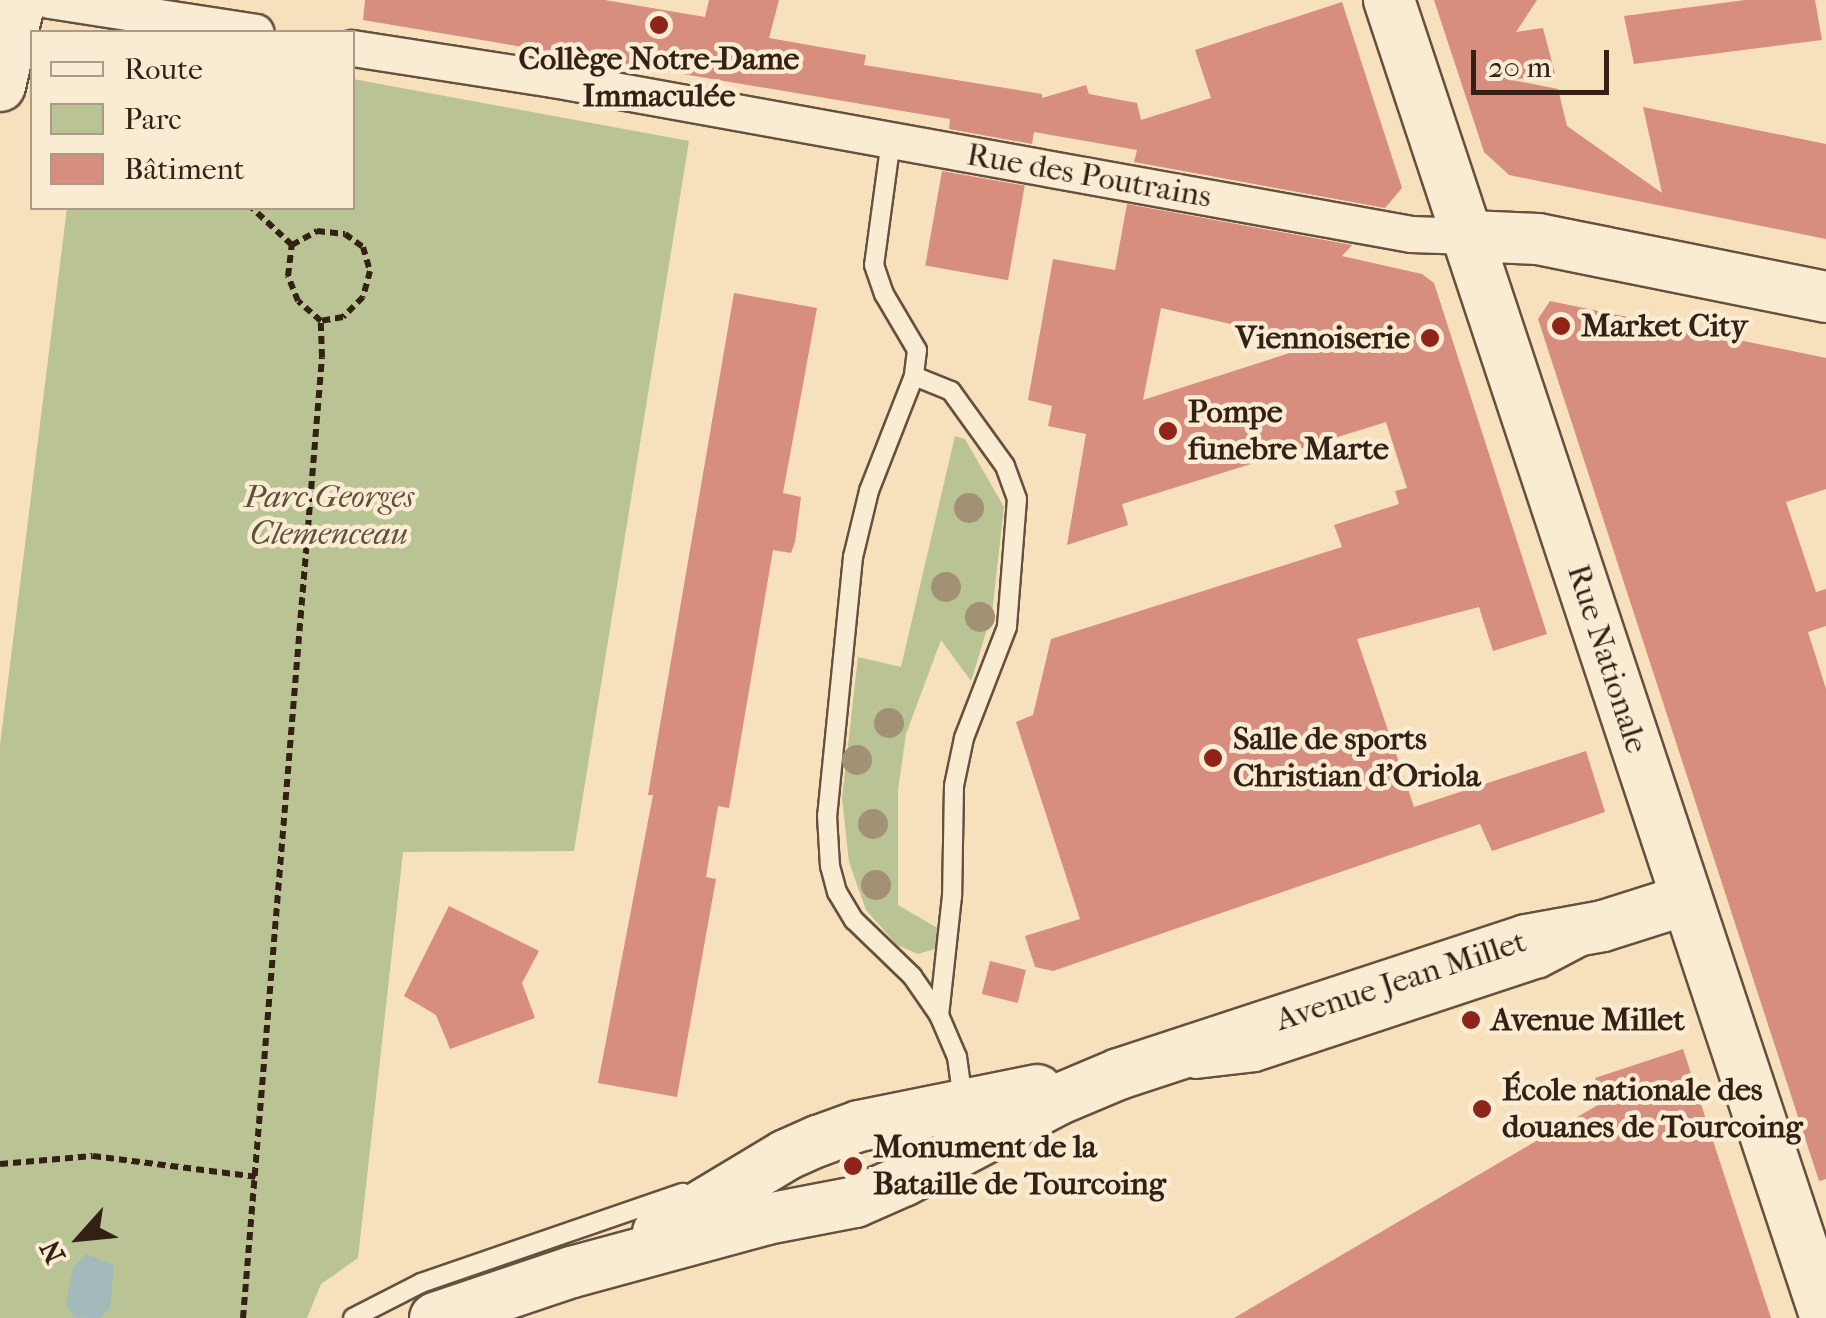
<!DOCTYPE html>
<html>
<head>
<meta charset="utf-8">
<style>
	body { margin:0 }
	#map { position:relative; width:1826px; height:1318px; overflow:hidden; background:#f7e0bc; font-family:"IM FELL French Canon",serif }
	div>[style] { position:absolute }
	.green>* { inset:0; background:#b9c393 }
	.water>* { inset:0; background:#a3babd }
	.building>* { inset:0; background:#d78e7e; transform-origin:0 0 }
	.path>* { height:6px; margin-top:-3px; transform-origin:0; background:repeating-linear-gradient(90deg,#352015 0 8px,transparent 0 13px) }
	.roads { filter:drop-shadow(2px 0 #66503f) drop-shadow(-2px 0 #66503f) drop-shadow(0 2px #66503f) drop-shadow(0 -2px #66503f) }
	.lane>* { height:18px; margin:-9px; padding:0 9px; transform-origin:9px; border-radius:9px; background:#faebd3 }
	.street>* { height:35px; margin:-17.5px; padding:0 17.5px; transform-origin:17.5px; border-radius:17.5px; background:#faebd3 }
	.secondary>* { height:50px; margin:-25px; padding:0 25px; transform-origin:25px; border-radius:25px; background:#faebd3 }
	.trees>* { width:30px; height:30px; margin:-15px; border-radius:50%; background:#a29175 }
	.dots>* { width:28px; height:28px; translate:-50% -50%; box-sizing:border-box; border:5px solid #faebd3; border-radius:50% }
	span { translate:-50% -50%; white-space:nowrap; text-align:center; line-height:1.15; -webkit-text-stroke:9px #faebd3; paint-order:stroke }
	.poi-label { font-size:32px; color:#352015; font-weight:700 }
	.left { translate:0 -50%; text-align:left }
	.right { translate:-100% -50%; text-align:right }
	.street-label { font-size:32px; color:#352015 }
	.park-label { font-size:32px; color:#5d513b; font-style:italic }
	.legend { position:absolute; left:30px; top:30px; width:325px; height:180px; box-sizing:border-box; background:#faebd3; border:2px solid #ab9a87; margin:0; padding:12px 18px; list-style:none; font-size:30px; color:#352015 }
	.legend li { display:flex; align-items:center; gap:20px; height:50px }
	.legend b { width:50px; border:2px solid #ab9a87 }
	.north { position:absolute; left:30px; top:1188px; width:100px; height:100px; -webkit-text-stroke:8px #faebd3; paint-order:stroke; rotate:243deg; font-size:28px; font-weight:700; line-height:40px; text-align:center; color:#352015 }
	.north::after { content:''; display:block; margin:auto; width:35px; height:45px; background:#352015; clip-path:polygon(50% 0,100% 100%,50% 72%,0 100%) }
	.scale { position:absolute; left:1471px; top:50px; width:138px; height:45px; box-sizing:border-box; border:5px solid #352015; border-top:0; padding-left:12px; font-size:30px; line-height:35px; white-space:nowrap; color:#352015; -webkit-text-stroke:8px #faebd3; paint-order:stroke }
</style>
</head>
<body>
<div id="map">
	<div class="green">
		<i style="clip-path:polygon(353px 79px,689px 141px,574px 851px,403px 852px,358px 1258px,321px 1284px,307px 1318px,0 1318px,0 745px,67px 208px,352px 208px)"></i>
		<i style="clip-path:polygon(955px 436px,965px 439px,1004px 507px,992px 613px,971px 681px,941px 640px,906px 734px,898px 790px,898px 905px,939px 929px,935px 949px,918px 954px,897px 945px,866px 910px,849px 862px,842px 798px,858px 657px,901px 667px)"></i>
	</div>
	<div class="water">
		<i style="clip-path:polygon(86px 1254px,114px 1265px,110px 1308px,100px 1318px,74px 1317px,66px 1304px,73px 1268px)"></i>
	</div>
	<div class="building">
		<i style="clip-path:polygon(365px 0,605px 0,705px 17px,709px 0,779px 0,769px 38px,866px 55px,864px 65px,1042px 94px,1042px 98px,1086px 85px,1089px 94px,1137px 103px,1141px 120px,1211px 98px,1195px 50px,1342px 2px,1402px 188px,1385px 208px,1134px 162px,1137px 150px,1034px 132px,1032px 144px,949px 129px,950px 119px,363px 20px)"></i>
		<i style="clip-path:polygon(1434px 0,1537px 0,1516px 32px,1543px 28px,1555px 74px,1512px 80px,1558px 89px,1567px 126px,1662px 193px,1643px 107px,1826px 144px,1826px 239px,1509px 175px,1484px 152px)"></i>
		<i style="clip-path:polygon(1745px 0,1815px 0,1822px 40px,1634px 64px,1624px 16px)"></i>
		<i style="left:942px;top:171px;width:84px;height:96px;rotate:10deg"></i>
		<i style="clip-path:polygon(evenodd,1127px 204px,1352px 245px,1342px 256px,1422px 274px,1434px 283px,1547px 634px,1493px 651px,1479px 607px,1357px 639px,1414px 807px,1586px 751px,1605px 812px,1492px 851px,1480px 824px,1053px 971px,1035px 967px,1025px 936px,1080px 919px,1016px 722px,1033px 715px,1051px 639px,1342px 547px,1334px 525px,1399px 504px,1395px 491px,1407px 488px,1386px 422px,1122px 504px,1128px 525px,1067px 545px,1086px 434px,1048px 426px,1052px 406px,1028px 400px,1053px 259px,1115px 270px,1127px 204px,1161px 308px,1318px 344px,1143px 400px,1161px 308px)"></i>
		<i style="clip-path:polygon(734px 293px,817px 308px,783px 493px,801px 497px,795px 542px,791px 553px,773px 550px,729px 808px,718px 806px,706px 877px,716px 879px,677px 1097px,598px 1083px,653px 795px,648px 795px)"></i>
		<i style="clip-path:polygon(1550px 301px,1826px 358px,1826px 489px,1786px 502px,1816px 592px,1826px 589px,1826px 626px,1808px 632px,1826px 689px,1826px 1179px,1819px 1181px,1538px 319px)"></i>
		<i style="clip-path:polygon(449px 906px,539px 951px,522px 983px,535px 1018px,450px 1049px,436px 1015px,404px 996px)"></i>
		<i style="left:990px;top:961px;width:37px;height:34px;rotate:14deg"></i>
		<i style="clip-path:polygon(1683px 1049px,1771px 1318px,1234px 1318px,1603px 1102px,1595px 1078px)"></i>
	</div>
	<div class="path">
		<i style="left:292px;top:245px;width:29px;rotate:-29deg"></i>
		<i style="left:317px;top:231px;width:28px;rotate:6deg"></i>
		<i style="left:345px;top:234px;width:22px;rotate:36deg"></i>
		<i style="left:363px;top:247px;width:25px;rotate:74deg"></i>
		<i style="left:370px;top:271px;width:27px;rotate:105deg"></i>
		<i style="left:363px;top:297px;width:28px;rotate:135deg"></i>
		<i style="left:343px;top:317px;width:22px;rotate:170deg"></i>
		<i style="left:0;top:1164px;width:93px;rotate:-4.9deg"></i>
		<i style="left:93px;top:1156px;width:164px;rotate:7.3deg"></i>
		<i style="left:243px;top:1318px;width:964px;rotate:-85.3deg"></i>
		<i style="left:322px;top:357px;width:36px;rotate:-92deg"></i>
		<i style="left:321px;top:321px;width:30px;rotate:-139deg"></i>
		<i style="left:298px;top:301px;width:27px;rotate:-112deg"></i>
		<i style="left:288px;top:276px;width:31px;rotate:-83deg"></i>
		<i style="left:292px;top:245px;width:54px;rotate:-137.2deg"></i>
	</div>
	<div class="roads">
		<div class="lane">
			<i style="left:891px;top:140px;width:126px;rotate:97.7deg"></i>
			<i style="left:874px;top:265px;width:31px;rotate:71deg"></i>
			<i style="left:884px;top:294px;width:65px;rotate:59.5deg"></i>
			<i style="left:917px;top:350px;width:26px;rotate:97deg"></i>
			<i style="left:914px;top:376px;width:123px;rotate:111.4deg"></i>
			<i style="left:869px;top:491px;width:68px;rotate:103.6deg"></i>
			<i style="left:853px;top:557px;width:260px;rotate:95.7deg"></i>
			<i style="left:827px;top:816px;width:50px;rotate:86.6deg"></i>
			<i style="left:830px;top:866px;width:27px;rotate:75deg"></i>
			<i style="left:837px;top:892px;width:33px;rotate:59deg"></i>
			<i style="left:854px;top:920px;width:81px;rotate:44deg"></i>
			<i style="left:912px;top:976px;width:47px;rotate:55.3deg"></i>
			<i style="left:939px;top:1015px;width:46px;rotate:66.8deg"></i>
			<i style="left:957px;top:1057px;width:43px;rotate:82.1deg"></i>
			<i style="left:914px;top:376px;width:40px;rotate:22deg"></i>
			<i style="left:951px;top:391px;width:92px;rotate:54.2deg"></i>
			<i style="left:1005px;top:466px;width:35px;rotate:70deg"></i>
			<i style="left:1017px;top:499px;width:128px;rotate:94.5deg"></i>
			<i style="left:1007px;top:627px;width:119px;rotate:111.2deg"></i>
			<i style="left:964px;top:738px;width:49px;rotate:101.8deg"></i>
			<i style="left:954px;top:786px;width:110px;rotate:91deg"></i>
			<i style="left:952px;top:896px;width:120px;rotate:96.2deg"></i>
			<i style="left:1195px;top:1069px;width:61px;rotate:-6.5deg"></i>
			<i style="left:1256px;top:1062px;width:300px;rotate:-18.3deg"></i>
			<i style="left:1541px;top:968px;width:47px;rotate:-27.6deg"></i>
			<i style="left:353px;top:1318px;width:76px;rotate:-27.2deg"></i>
			<i style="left:421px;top:1283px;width:277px;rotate:-19deg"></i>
		</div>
		<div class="street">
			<i style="left:49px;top:0;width:209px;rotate:8.8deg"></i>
			<i style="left:352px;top:48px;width:203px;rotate:8.8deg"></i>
			<i style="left:553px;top:79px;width:872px;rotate:10.24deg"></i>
			<i style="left:1411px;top:234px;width:58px;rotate:2deg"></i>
		</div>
		<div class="secondary">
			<i style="left:1389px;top:0;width:1389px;rotate:71.66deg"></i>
			<i style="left:0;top:86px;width:88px;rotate:-76.9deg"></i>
			<i style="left:1469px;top:236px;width:69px;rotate:2.5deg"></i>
			<i style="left:1538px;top:239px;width:294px;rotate:11.4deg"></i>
			<i style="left:658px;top:1232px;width:149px;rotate:-31deg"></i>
			<i style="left:786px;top:1155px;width:35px;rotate:-24deg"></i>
			<i style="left:818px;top:1141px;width:44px;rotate:-20.1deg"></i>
			<i style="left:859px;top:1126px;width:182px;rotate:-11.4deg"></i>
			<i style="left:435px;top:1318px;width:145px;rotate:-18.6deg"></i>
			<i style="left:572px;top:1272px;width:202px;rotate:-15.2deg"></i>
			<i style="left:767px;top:1219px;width:90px;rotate:-10.9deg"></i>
			<i style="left:855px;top:1202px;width:52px;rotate:-23.6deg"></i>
			<i style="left:903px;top:1181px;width:174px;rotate:-27.7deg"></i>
			<i style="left:1057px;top:1100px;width:67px;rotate:-22.8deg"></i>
			<i style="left:1119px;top:1074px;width:428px;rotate:-18.2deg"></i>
			<i style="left:1526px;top:940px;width:78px;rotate:-10.3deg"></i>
			<i style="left:1603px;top:926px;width:86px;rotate:-17.6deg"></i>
		</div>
	</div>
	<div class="trees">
		<i style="left:969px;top:508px"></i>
		<i style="left:946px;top:587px"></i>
		<i style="left:980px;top:617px"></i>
		<i style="left:889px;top:723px"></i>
		<i style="left:857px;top:760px"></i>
		<i style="left:873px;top:824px"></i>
		<i style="left:876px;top:885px"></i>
	</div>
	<div class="dots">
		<i style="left:659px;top:25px;background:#8f2418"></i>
		<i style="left:1561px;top:326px;background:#8f2418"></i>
		<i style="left:1430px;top:338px;background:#8f2418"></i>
		<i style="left:1168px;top:431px;background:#8f2418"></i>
		<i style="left:1213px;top:758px;background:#8f2418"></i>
		<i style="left:1471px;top:1020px;background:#8f2418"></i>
		<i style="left:1482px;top:1109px;background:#8f2418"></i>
		<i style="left:853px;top:1166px;background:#8f2418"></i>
	</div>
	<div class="poi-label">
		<span style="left:659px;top:78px">Collège Notre-Dame<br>Immaculée</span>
		<span class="left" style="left:1581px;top:326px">Market City</span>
		<span class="right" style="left:1410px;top:338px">Viennoiserie</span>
		<span class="left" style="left:1188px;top:431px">Pompe<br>funebre Marte</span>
		<span class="left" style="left:1233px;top:758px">Salle de sports<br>Christian d'Oriola</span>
		<span class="left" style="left:1491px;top:1020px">Avenue Millet</span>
		<span class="left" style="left:1502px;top:1109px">École nationale des<br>douanes de Tourcoing</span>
		<span class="left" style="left:873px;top:1166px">Monument de la<br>Bataille de Tourcoing</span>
	</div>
	<div class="street-label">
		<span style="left:1089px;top:176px;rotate:10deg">Rue des Poutrains</span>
		<span style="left:1607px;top:659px;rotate:72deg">Rue Nationale</span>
		<span style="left:1401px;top:981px;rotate:-18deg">Avenue Jean Millet</span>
	</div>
	<div class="park-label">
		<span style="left:329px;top:516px">Parc Georges<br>Clemenceau</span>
	</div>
	<ul class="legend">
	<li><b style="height:12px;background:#faebd3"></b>Route</li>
	<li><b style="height:28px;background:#b9c393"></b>Parc</li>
	<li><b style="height:28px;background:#d78e7e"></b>Bâtiment</li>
	</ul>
	<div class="north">N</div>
	<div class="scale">20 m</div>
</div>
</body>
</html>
